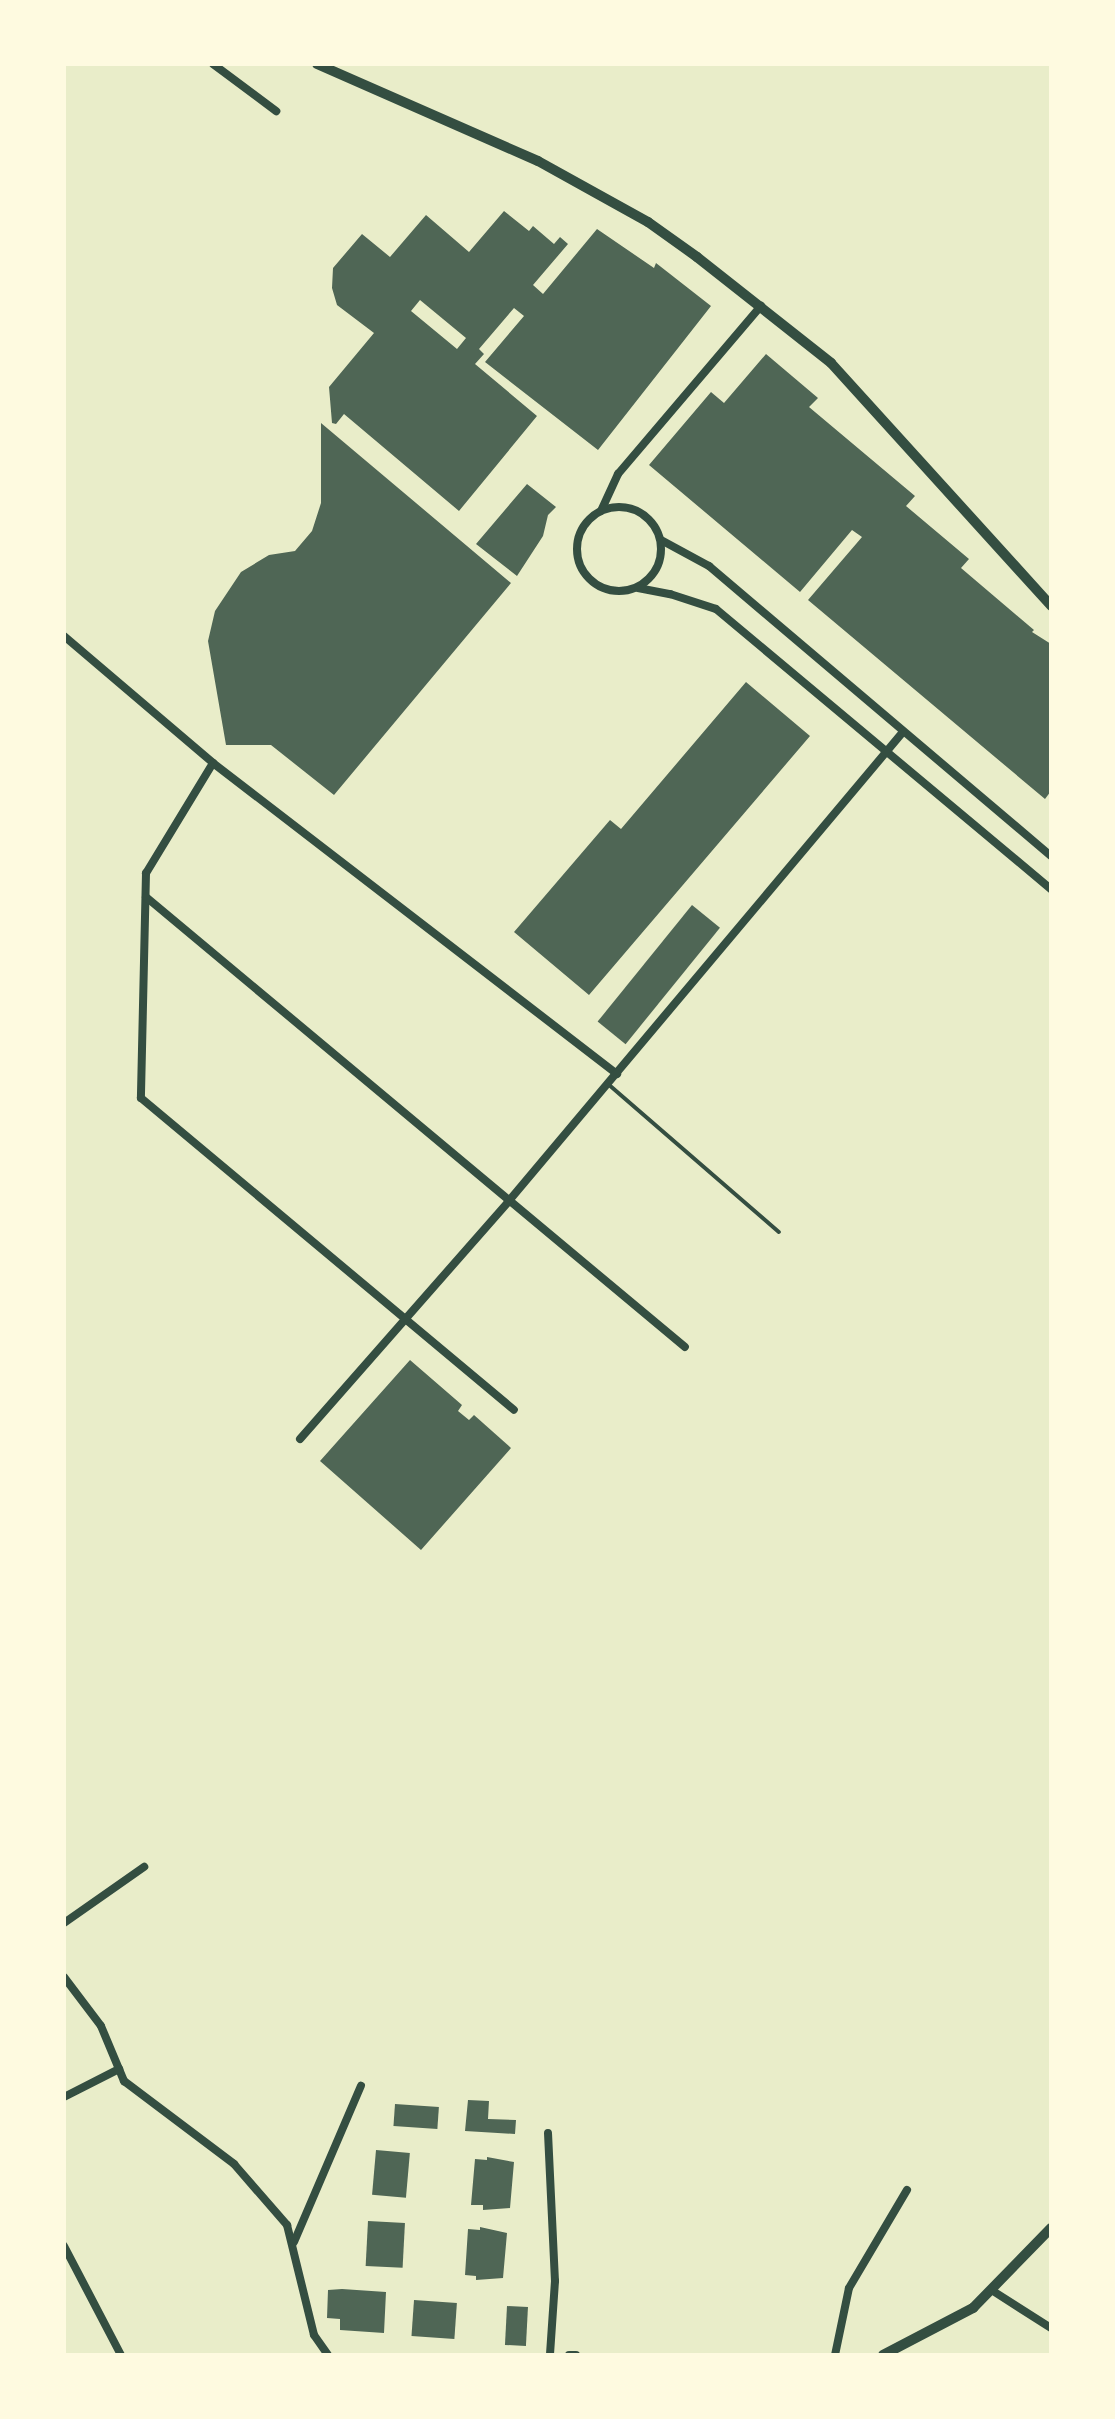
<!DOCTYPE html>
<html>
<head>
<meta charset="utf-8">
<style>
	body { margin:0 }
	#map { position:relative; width:1115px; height:2419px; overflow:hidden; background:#e9edc9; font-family:"Titillium Web",sans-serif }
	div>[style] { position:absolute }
	.building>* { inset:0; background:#4f6655; transform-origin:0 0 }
	.service>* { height:4px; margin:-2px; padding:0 2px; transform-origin:2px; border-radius:2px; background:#344e41 }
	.minor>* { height:8px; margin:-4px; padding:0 4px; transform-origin:4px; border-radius:4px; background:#344e41 }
	.minor>.ring { margin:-4px; padding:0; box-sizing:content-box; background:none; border:8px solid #344e41; border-radius:50% }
	.tertiary>* { height:10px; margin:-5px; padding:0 5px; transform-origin:5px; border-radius:5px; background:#344e41 }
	span { translate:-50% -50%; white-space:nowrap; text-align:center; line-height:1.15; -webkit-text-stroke:6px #fefae0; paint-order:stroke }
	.frame { position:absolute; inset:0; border:66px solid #fefae0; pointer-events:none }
</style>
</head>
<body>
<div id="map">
	<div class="building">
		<i style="clip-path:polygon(evenodd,504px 211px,529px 231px,533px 226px,554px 244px,560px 237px,568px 244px,533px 285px,543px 294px,597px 229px,654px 268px,656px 263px,711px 306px,598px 450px,485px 362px,524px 316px,514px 308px,479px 349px,484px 354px,475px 364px,537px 416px,459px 511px,344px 414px,336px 424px,332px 423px,329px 387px,374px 333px,337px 305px,332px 288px,333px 268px,362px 234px,390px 257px,426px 215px,469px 252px,504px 211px,420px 300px,466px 338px,457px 349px,411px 311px,420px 300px)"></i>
		<i style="clip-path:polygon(766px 354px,818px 398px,809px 407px,915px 496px,906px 506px,969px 559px,961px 568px,1034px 630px,1032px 632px,1051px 644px,1051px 791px,1045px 799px,808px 600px,862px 537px,852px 530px,800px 592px,649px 465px,711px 392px,724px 403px)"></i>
		<i style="clip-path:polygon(321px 423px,511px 583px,334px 795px,271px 745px,226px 745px,208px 641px,215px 611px,241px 572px,269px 555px,295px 551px,312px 531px,321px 503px)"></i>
		<i style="clip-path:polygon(527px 484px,556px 507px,548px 515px,543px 536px,517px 576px,476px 544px)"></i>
		<i style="clip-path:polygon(746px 682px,810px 736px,589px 995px,514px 932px,610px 820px,621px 829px)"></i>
		<i style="left:692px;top:905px;width:36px;height:150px;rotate:39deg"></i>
		<i style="clip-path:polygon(410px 1360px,462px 1405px,458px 1411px,469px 1420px,474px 1415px,511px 1448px,421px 1550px,320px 1461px)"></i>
		<i style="clip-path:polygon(468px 2100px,489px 2101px,488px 2119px,516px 2120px,515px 2134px,465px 2131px)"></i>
		<i style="left:395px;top:2104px;width:44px;height:22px;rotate:4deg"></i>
		<i style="left:376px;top:2150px;width:34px;height:45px;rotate:5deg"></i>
		<i style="clip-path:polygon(487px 2157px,514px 2162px,510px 2208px,483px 2210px,483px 2205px,471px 2205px,475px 2159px,487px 2160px)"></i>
		<i style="left:368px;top:2221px;width:37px;height:45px;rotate:3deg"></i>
		<i style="clip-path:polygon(480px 2227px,507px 2233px,503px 2278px,476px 2280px,476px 2276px,465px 2275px,468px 2229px,480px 2230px)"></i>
		<i style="clip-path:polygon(342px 2289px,386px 2292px,384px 2333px,340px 2330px,340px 2319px,327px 2318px,328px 2290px)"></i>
		<i style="left:414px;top:2300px;width:43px;height:36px;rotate:4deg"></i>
		<i style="left:507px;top:2306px;width:21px;height:39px;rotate:3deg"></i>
	</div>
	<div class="service">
		<i style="left:608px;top:1084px;width:226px;rotate:40.9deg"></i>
	</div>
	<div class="minor">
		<i style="left:213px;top:64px;width:79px;rotate:36.7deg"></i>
		<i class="ring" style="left:577px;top:507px;width:76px;height:76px"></i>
		<i style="left:601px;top:511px;width:41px;rotate:-65.3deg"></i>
		<i style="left:618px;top:474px;width:221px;rotate:-49.6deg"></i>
		<i style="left:661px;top:540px;width:55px;rotate:28.4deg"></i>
		<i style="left:709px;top:566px;width:448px;rotate:40.3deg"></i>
		<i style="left:638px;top:588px;width:33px;rotate:11deg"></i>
		<i style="left:670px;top:594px;width:48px;rotate:18.1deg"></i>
		<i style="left:716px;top:609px;width:437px;rotate:39.9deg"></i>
		<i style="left:64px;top:636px;width:196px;rotate:40.4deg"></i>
		<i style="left:213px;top:763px;width:510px;rotate:37.59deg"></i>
		<i style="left:213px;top:763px;width:129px;rotate:121.3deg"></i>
		<i style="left:146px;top:873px;width:225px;rotate:91.3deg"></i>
		<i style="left:141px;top:1098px;width:486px;rotate:39.9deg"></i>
		<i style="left:146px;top:897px;width:702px;rotate:39.86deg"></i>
		<i style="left:300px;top:1439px;width:315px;rotate:-48.7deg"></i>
		<i style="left:508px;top:1202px;width:614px;rotate:-49.96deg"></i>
		<i style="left:64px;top:1923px;width:98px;rotate:-35deg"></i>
		<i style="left:64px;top:1977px;width:61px;rotate:52.9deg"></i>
		<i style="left:101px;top:2026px;width:60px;rotate:67.3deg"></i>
		<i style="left:124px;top:2081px;width:138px;rotate:37deg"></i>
		<i style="left:234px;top:2164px;width:81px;rotate:49deg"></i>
		<i style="left:287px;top:2225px;width:113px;rotate:76.2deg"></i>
		<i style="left:314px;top:2335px;width:24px;rotate:55deg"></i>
		<i style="left:64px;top:2097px;width:62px;rotate:-27deg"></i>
		<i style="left:548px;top:2133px;width:148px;rotate:87.3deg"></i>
		<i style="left:555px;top:2281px;width:74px;rotate:93.9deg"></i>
		<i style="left:294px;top:2242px;width:170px;rotate:-66.8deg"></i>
		<i style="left:64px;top:2246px;width:123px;rotate:62.4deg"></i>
		<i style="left:993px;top:2291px;width:69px;rotate:32.5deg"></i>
		<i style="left:569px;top:2355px;width:7px"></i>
		<i style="left:835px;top:2355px;width:68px;rotate:-78.2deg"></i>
		<i style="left:849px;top:2288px;width:114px;rotate:-59.4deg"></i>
	</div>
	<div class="tertiary">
		<i style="left:317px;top:64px;width:241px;rotate:23.7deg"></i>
		<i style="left:538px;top:161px;width:126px;rotate:29deg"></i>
		<i style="left:648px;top:222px;width:60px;rotate:35.5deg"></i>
		<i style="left:697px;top:257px;width:171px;rotate:38.3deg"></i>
		<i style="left:831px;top:363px;width:328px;rotate:47.8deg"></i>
		<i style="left:883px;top:2355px;width:102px;rotate:-27.6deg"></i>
		<i style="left:973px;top:2308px;width:112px;rotate:-45.7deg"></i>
	</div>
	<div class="frame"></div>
</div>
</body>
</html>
